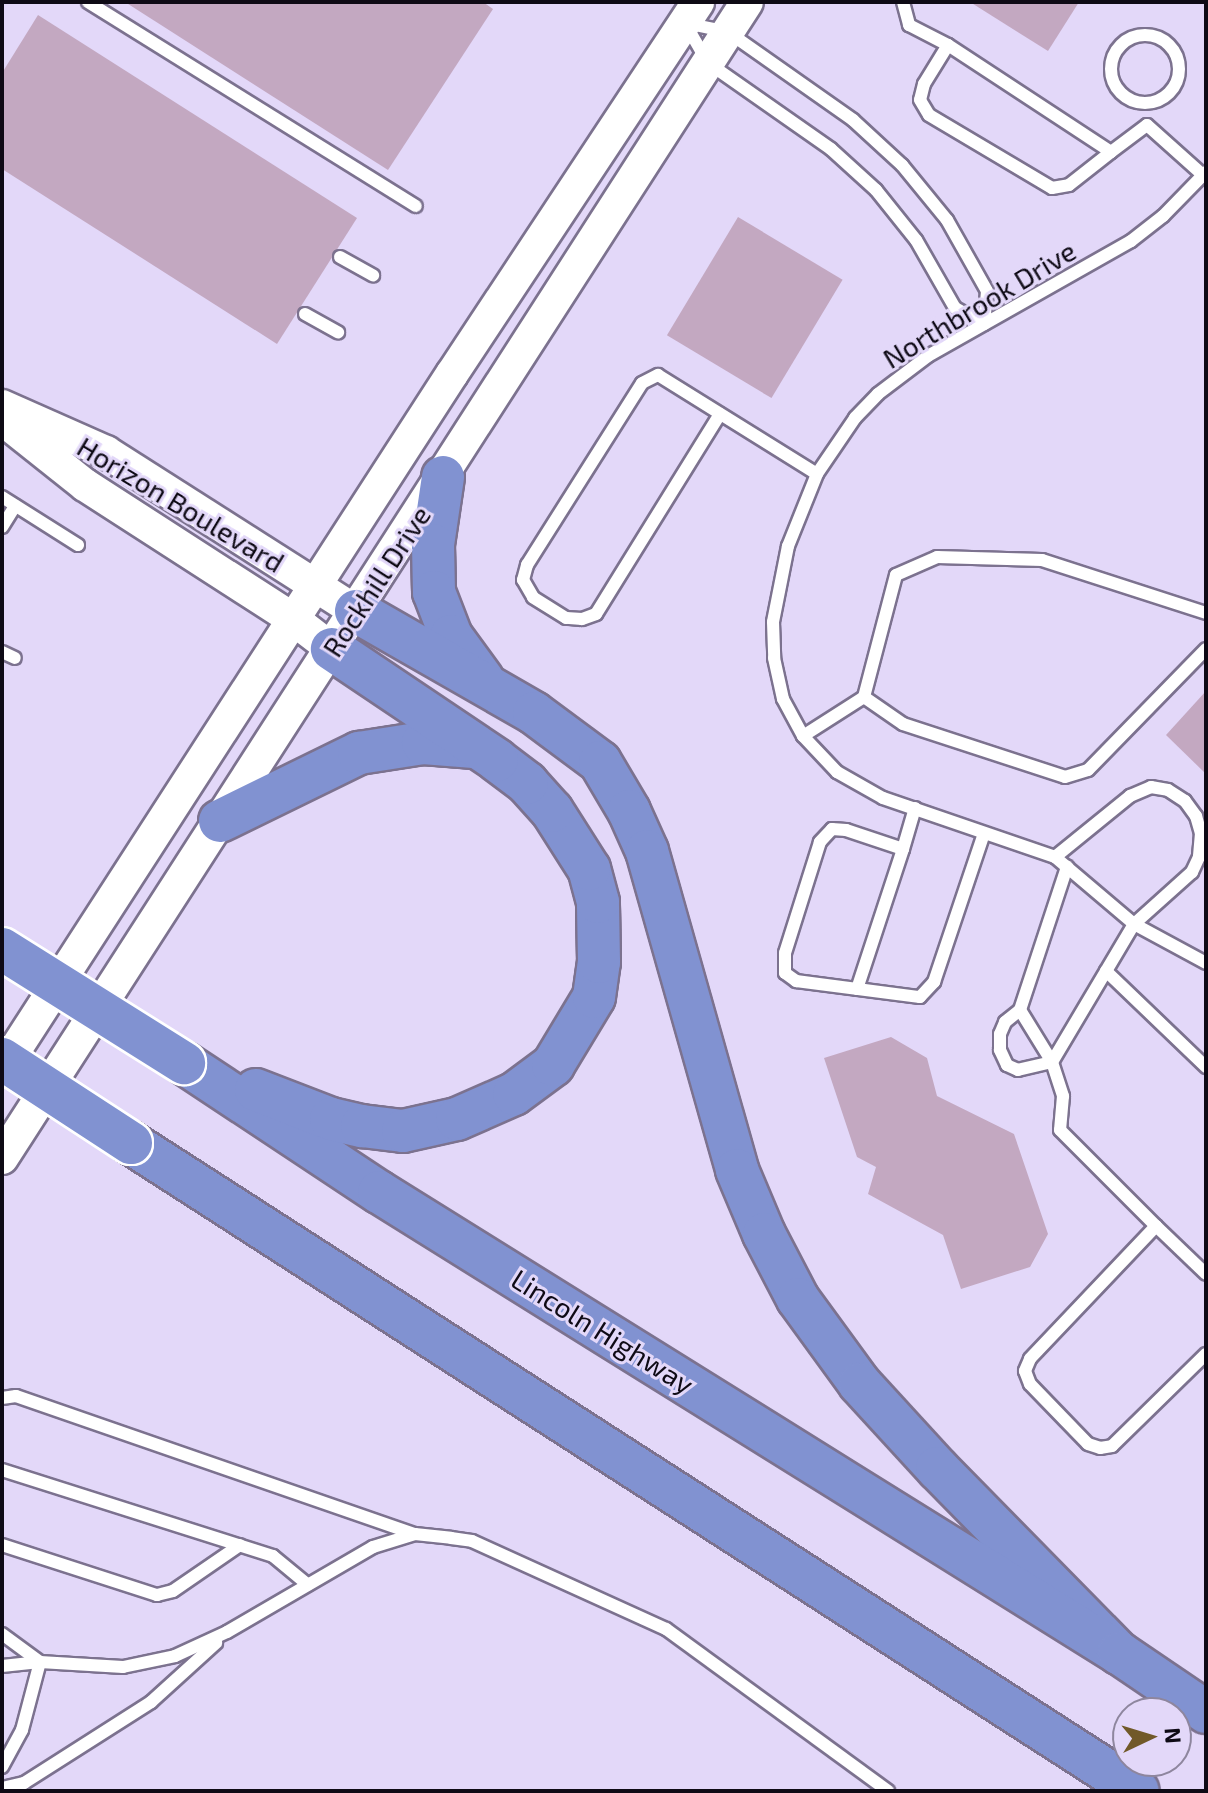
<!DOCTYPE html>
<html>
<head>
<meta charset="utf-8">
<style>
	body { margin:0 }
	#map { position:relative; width:1208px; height:1793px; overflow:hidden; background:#e3d8f9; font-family:"Exo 2",sans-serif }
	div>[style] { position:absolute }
	.building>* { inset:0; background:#c3a8c1; transform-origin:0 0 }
	.roads { filter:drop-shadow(2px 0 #7c728f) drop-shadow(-2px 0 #7c728f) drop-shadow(0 2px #7c728f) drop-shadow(0 -2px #7c728f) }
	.lane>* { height:12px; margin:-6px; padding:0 6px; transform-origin:6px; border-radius:6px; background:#fff }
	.lane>.ring { margin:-6px; padding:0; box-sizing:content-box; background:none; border:12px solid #fff; border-radius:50% }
	.secondary>* { height:32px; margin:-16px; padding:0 16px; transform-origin:16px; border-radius:16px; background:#fff }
	.highway>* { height:42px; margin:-21px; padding:0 21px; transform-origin:21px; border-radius:21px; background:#8192d1 }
	.bridges { filter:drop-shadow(2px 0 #fff) drop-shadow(-2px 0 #fff) drop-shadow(0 2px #fff) drop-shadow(0 -2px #fff) }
	.highway-bridge>* { height:42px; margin:-21px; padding:0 21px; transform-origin:21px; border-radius:21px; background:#8192d1 }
	span { translate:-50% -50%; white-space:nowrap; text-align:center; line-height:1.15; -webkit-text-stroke:6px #e3d8f9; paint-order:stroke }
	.street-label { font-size:28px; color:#0e0a15 }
	.frame { position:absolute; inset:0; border:4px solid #0e0a15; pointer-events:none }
	.north { position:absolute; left:1112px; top:1697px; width:80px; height:80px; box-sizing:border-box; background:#e3d8f9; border:2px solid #8e869e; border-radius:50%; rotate:86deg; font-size:22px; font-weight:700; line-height:32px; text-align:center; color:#0e0a15 }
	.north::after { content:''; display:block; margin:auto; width:28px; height:36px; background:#715929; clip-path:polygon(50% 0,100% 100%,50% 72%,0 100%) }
</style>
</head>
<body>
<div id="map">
	<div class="building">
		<i style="clip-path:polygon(125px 2px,483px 2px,493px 9px,388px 170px)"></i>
		<i style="clip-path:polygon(970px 2px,1079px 2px,1048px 51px)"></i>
		<i style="clip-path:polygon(38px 15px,357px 218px,277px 344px,2px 169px,2px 73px)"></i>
		<i style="left:738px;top:217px;width:122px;height:138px;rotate:31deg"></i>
		<i style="clip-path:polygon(1206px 691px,1206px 774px,1166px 735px)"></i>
		<i style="clip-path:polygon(891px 1037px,927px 1058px,937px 1096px,1014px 1134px,1048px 1234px,1030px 1267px,961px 1289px,943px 1235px,868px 1194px,876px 1167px,857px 1157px,824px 1058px)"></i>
	</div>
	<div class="roads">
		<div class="lane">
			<i style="left:88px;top:2px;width:386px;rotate:31.9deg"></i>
			<i style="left:903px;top:2px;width:24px;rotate:75deg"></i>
			<i style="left:909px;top:25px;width:44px;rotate:27.1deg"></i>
			<i style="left:685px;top:23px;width:44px;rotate:11.8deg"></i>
			<i style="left:728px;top:32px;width:153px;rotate:35.1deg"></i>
			<i style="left:853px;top:120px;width:67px;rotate:42.6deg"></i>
			<i style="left:902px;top:165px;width:71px;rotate:50.7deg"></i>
			<i style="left:947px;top:220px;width:81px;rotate:60.6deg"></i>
			<i style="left:987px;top:291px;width:33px;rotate:95deg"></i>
			<i style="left:984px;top:324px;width:33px;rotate:-151deg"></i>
			<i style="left:955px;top:308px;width:78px;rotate:-119.8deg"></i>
			<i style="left:916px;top:240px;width:64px;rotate:-128.7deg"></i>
			<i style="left:876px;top:190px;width:61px;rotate:-137.7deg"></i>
			<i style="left:831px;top:149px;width:150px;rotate:-145deg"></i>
			<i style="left:708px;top:63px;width:46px;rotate:-119.9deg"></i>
			<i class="ring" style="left:1111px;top:35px;width:56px;height:56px"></i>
			<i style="left:1111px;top:152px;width:195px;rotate:-146.7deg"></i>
			<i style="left:948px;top:45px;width:46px;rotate:121.6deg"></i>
			<i style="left:924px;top:84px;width:16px;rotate:104deg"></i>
			<i style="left:920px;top:100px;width:17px;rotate:59deg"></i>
			<i style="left:929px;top:115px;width:143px;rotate:30.7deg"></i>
			<i style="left:1052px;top:188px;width:17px;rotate:-10deg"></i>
			<i style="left:1069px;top:185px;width:53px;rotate:-38.2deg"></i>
			<i style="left:1111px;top:152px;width:45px;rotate:-36.9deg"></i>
			<i style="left:1147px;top:125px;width:75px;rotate:41.8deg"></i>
			<i style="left:1206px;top:172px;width:62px;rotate:134.3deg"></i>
			<i style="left:1163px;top:216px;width:41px;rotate:142deg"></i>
			<i style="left:1131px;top:241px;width:233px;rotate:150.5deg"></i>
			<i style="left:928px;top:356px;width:63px;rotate:142.8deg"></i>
			<i style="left:878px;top:394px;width:33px;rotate:134deg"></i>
			<i style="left:855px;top:418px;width:68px;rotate:124.2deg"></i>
			<i style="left:817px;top:474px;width:78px;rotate:111.9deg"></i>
			<i style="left:788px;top:546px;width:77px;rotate:101.2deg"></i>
			<i style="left:773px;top:622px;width:36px;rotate:88deg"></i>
			<i style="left:774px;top:658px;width:42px;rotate:77.6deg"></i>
			<i style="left:783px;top:699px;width:42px;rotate:61.6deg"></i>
			<i style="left:803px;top:736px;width:50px;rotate:46.6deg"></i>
			<i style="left:837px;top:772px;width:53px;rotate:29.5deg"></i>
			<i style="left:883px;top:798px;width:182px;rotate:18.9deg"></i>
			<i style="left:1055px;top:857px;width:104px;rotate:40.3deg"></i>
			<i style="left:1134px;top:924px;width:82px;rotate:28.4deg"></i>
			<i style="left:340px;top:257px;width:38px;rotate:29deg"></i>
			<i style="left:305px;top:314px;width:38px;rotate:29deg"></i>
			<i style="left:720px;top:414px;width:235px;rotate:121.8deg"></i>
			<i style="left:596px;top:614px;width:15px;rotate:160deg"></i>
			<i style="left:582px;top:619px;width:16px;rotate:-176deg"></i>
			<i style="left:566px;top:618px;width:39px;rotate:-148deg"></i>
			<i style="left:533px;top:597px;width:20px;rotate:-120deg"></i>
			<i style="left:523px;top:580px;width:16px;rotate:-75deg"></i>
			<i style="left:527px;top:565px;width:215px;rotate:-57.7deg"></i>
			<i style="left:642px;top:383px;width:18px;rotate:-27deg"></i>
			<i style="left:658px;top:375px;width:187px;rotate:31.9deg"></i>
			<i style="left:2px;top:497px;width:90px;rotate:32.3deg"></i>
			<i style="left:2px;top:527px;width:25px;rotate:-58deg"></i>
			<i style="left:2px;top:652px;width:14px;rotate:25deg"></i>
			<i style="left:864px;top:697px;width:126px;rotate:-75.3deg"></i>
			<i style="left:896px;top:575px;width:45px;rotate:-23.7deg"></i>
			<i style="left:937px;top:557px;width:105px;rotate:1.6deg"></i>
			<i style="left:1042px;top:560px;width:172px;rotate:17.9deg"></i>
			<i style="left:803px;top:736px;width:72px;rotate:-32.6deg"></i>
			<i style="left:864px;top:697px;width:47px;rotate:34.7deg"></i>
			<i style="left:903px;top:724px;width:170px;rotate:18.1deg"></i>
			<i style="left:1065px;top:777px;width:24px;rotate:-17deg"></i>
			<i style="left:1088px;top:770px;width:169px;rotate:-45.7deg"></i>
			<i style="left:915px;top:808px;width:43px;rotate:106.3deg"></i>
			<i style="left:903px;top:849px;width:60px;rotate:-161.6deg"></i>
			<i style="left:846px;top:830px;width:14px;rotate:-176deg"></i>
			<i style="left:832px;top:829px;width:18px;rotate:133deg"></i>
			<i style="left:820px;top:842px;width:116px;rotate:107.5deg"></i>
			<i style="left:785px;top:953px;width:20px;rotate:90deg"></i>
			<i style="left:785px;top:973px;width:14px;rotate:36deg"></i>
			<i style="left:796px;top:981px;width:125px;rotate:7.4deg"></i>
			<i style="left:920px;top:997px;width:21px;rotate:-47deg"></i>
			<i style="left:934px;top:982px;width:157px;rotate:-71.4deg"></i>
			<i style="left:1055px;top:857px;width:97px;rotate:-39.1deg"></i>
			<i style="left:1130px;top:796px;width:23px;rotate:-23deg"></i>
			<i style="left:1151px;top:787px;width:17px;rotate:10deg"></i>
			<i style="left:1168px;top:790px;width:20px;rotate:33deg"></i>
			<i style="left:1185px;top:801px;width:19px;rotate:54deg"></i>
			<i style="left:1196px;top:816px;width:18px;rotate:74deg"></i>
			<i style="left:1201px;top:833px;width:24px;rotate:95deg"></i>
			<i style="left:1199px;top:857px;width:17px;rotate:115deg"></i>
			<i style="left:1192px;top:872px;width:78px;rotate:138.1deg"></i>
			<i style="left:1134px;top:924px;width:161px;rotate:120.7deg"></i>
			<i style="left:1052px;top:1062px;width:36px;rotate:72deg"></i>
			<i style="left:1063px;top:1096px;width:34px;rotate:95deg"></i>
			<i style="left:1060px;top:1130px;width:136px;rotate:45deg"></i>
			<i style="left:1156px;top:1226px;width:183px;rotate:133.5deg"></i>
			<i style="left:1030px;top:1359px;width:13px;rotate:113deg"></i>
			<i style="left:1025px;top:1371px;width:14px;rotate:69deg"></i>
			<i style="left:1030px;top:1384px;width:83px;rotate:46deg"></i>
			<i style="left:1088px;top:1444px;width:13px;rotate:18deg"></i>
			<i style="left:1100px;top:1448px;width:12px;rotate:-9deg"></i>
			<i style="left:1112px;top:1446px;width:132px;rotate:-44.4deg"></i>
			<i style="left:1106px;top:971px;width:139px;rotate:43.8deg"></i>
			<i style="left:857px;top:989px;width:147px;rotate:-71.8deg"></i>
			<i style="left:1020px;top:1010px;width:61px;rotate:58.4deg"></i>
			<i style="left:1052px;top:1062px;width:35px;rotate:167deg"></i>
			<i style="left:1018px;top:1070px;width:12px;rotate:-156deg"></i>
			<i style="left:1007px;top:1065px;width:17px;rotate:-115deg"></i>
			<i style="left:1000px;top:1050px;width:16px;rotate:-90deg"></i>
			<i style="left:1000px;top:1034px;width:13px;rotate:-67deg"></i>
			<i style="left:1005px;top:1022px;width:19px;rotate:-39deg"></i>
			<i style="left:1020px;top:1010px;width:151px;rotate:-71.8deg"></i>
			<i style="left:1156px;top:1226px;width:69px;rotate:43.8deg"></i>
			<i style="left:2px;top:1398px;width:14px;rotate:-8deg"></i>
			<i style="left:16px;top:1396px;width:422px;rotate:19.1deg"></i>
			<i style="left:2px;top:1470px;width:284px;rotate:17.6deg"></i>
			<i style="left:273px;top:1556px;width:45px;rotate:39.6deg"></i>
			<i style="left:2px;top:1545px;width:163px;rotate:17.9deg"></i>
			<i style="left:157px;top:1595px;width:16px;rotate:-14deg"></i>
			<i style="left:173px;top:1591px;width:81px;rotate:-34.5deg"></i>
			<i style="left:2px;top:1634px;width:47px;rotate:36.4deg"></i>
			<i style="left:2px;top:1666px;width:38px;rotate:-6deg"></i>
			<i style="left:40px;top:1662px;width:83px;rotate:3.4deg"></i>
			<i style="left:123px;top:1667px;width:53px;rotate:-11.9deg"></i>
			<i style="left:175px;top:1656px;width:57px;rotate:-24.8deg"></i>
			<i style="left:227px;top:1632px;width:169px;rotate:-30.2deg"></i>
			<i style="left:373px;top:1547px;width:44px;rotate:-17.2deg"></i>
			<i style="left:415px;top:1534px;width:36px;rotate:6deg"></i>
			<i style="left:451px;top:1538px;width:21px;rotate:8deg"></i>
			<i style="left:472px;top:1541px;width:213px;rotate:24.4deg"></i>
			<i style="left:666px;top:1629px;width:275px;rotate:36.1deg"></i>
			<i style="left:2px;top:1767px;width:42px;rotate:-61.6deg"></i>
			<i style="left:22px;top:1730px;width:70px;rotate:-75.2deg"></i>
			<i style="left:2px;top:1788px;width:23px;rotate:-13deg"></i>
			<i style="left:24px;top:1783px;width:151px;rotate:-32.5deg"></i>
			<i style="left:151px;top:1702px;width:88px;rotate:-42.2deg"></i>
		</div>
		<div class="secondary">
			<i style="left:2px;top:406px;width:114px;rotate:23.9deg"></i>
			<i style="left:106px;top:452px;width:296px;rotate:32.5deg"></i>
			<i style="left:2px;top:419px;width:106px;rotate:38.5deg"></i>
			<i style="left:85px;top:485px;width:247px;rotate:32.8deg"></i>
			<i style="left:293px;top:619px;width:49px;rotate:37.6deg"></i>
			<i style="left:2px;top:1070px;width:829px;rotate:-57.12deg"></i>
			<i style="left:452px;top:374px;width:446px;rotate:-56.5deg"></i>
			<i style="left:2px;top:1158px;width:1375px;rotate:-57.2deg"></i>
		</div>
		<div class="highway">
			<i style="left:443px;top:477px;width:69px;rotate:98.4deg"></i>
			<i style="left:433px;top:545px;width:47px;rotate:88.8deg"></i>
			<i style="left:434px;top:592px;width:47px;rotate:68.9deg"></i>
			<i style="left:451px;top:636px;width:54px;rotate:54deg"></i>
			<i style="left:356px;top:611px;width:205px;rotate:29.8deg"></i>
			<i style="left:534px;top:713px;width:82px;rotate:36.6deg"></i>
			<i style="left:600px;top:762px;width:57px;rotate:59.4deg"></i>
			<i style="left:629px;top:811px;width:44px;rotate:65.8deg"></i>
			<i style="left:647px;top:851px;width:331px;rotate:74.2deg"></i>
			<i style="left:737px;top:1170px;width:69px;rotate:67.1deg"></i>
			<i style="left:764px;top:1234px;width:73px;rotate:62.4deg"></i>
			<i style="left:798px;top:1299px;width:105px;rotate:53.9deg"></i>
			<i style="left:860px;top:1384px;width:114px;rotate:47.5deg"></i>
			<i style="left:937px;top:1468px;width:260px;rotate:45.5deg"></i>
			<i style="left:220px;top:821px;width:155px;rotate:-26.1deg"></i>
			<i style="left:359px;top:753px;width:65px;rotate:-8.9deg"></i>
			<i style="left:423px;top:743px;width:51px;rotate:4.5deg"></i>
			<i style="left:184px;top:1063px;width:234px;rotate:33.5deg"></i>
			<i style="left:379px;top:1192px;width:872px;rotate:31.92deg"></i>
			<i style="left:1119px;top:1653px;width:105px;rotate:34.1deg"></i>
			<i style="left:256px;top:1090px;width:80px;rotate:21.1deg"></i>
			<i style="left:331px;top:1119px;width:32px;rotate:13deg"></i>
			<i style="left:362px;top:1126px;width:41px;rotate:7deg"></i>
			<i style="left:403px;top:1131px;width:55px;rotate:-12.5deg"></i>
			<i style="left:457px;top:1119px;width:62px;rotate:-23.7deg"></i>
			<i style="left:514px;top:1094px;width:49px;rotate:-36.6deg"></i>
			<i style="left:553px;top:1065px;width:79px;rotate:-58.9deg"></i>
			<i style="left:594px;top:997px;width:35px;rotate:-82deg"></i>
			<i style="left:599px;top:962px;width:60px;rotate:-91deg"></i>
			<i style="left:598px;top:902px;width:34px;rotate:-105deg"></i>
			<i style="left:589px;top:869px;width:69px;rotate:-122.5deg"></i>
			<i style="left:552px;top:811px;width:38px;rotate:-132deg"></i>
			<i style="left:527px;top:783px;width:38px;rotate:-143deg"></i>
			<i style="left:497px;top:760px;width:199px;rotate:-146.1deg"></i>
			<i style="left:131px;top:1143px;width:1197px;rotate:32.76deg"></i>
		</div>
	</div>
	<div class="bridges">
		<div class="highway-bridge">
			<i style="left:2px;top:949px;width:215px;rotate:32.1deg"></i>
			<i style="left:2px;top:1059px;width:154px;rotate:33.1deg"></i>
		</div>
	</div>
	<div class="street-label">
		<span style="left:979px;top:304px;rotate:-31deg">Northbrook Drive</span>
		<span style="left:181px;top:504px;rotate:31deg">Horizon Boulevard</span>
		<span style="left:376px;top:581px;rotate:-57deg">Rockhill Drive</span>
		<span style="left:603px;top:1331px;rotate:32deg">Lincoln Highway</span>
	</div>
	<div class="frame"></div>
	<div class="north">N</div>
</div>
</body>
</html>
